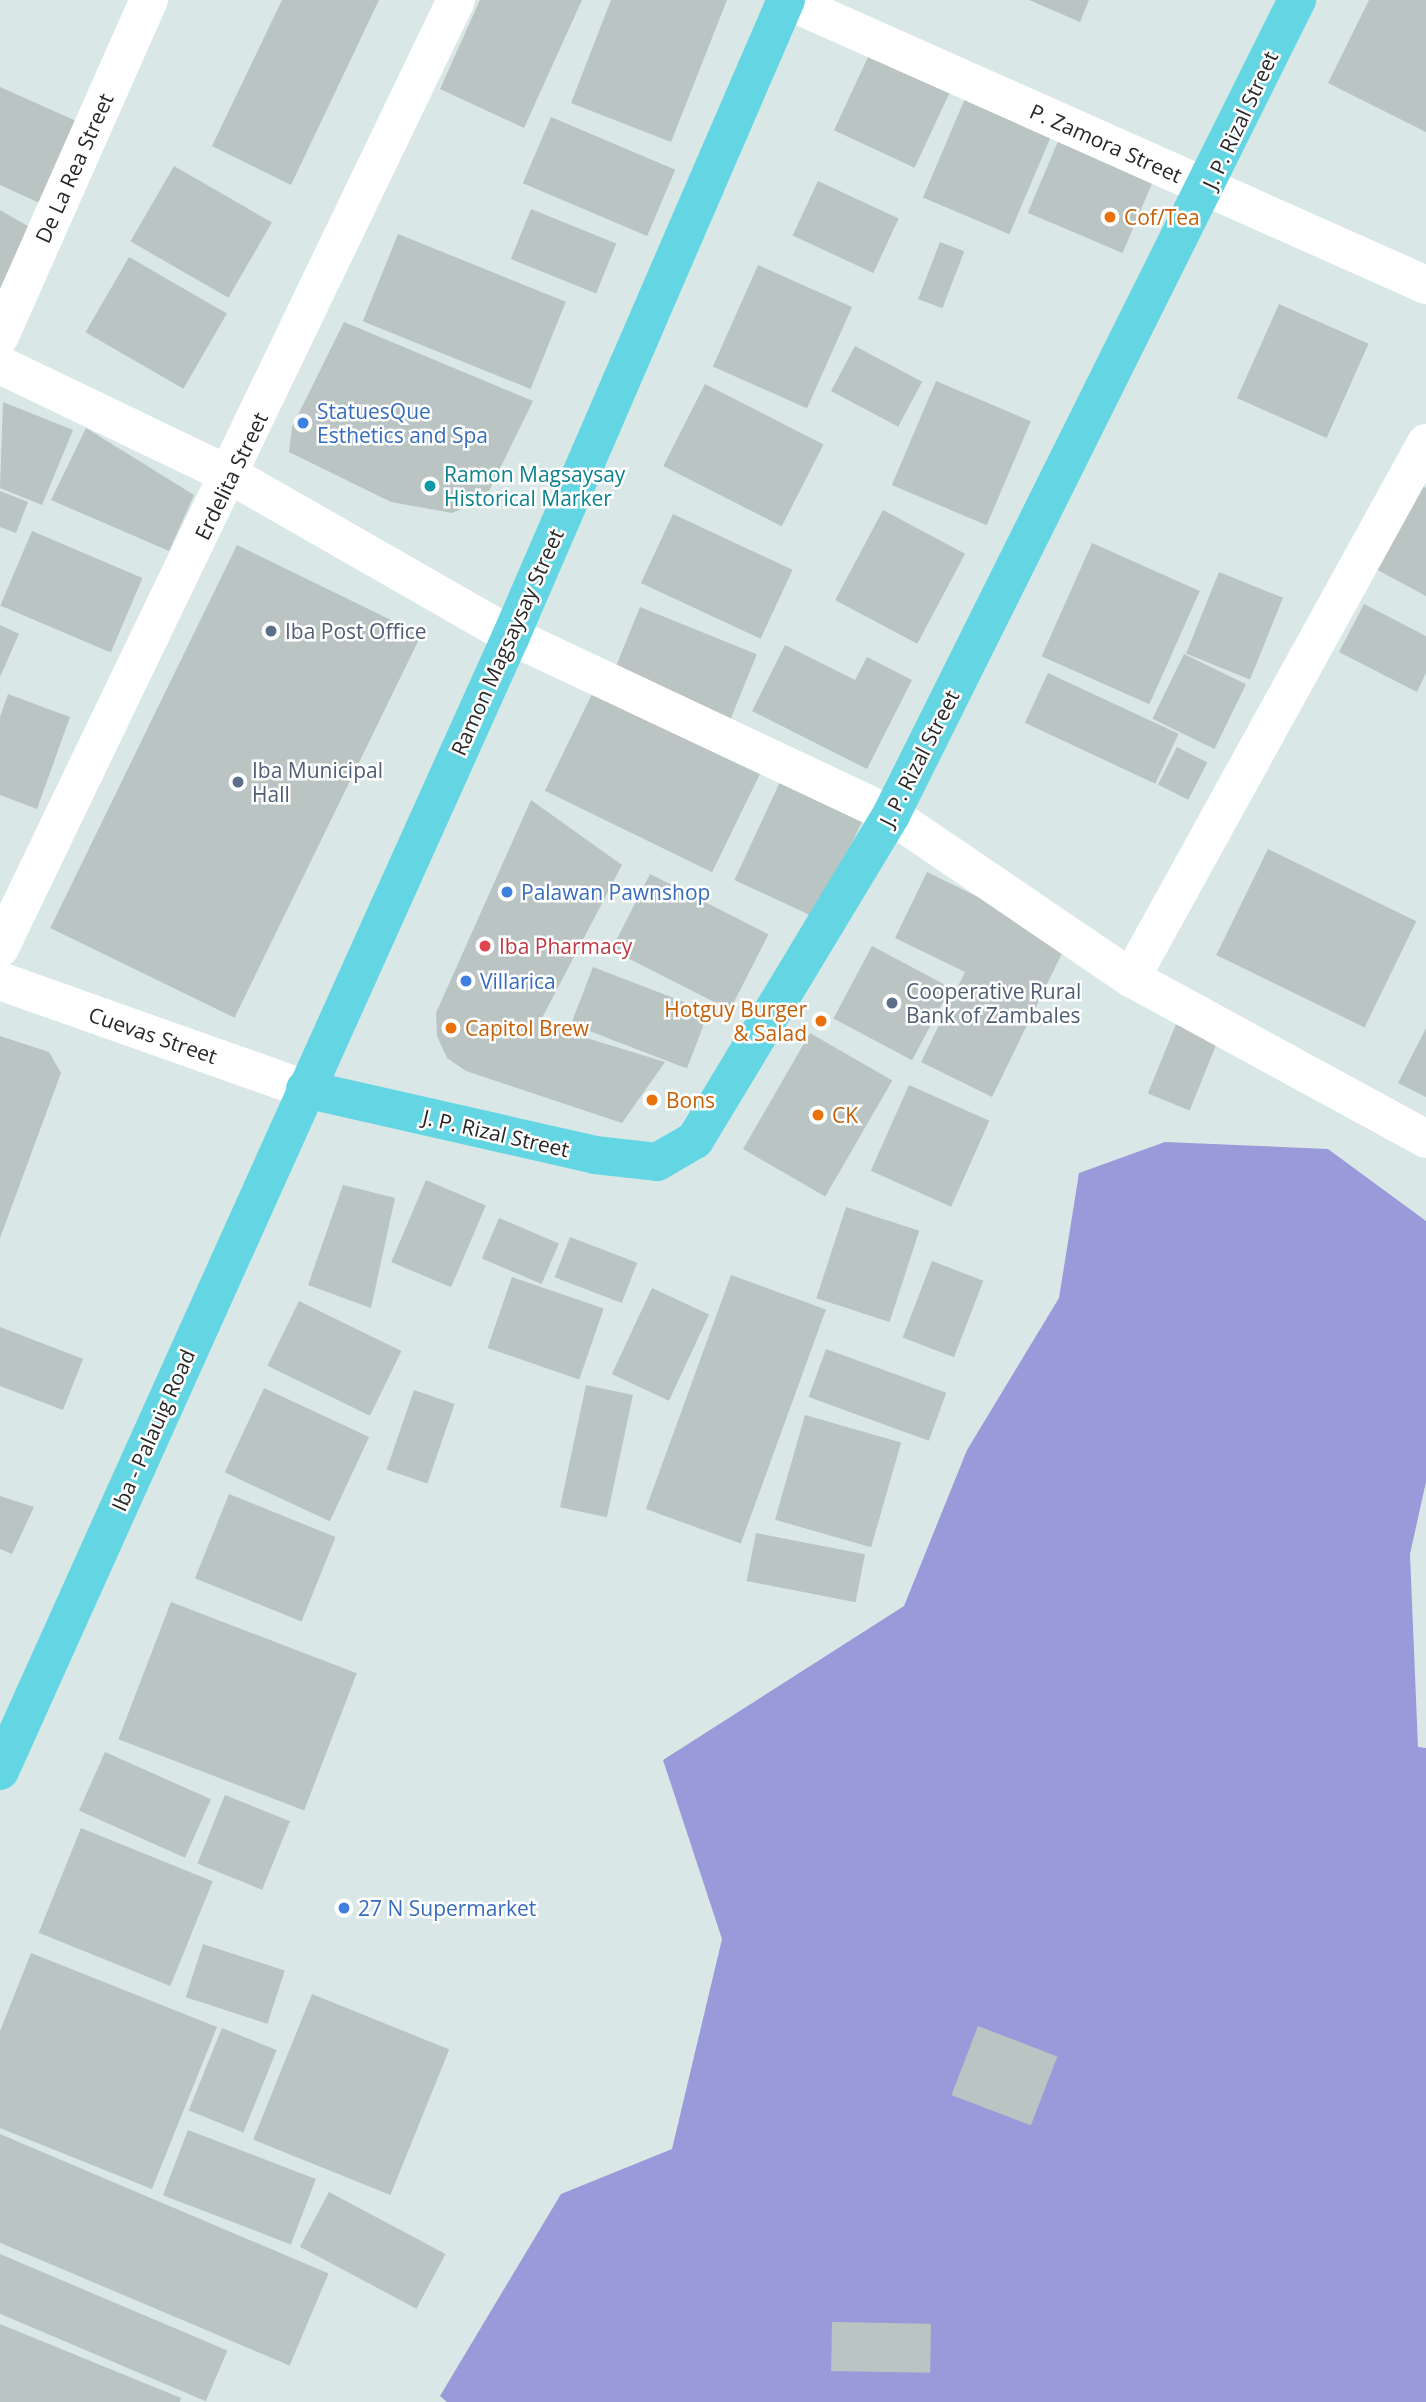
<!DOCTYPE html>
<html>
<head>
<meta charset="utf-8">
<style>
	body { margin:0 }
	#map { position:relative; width:1426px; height:2402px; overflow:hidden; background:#d9e8e7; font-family:"Open Sans",sans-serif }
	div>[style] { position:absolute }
	.green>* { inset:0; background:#9a9adb }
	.building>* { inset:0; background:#b9c4c3; transform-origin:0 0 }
	.minor>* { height:38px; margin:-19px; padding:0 19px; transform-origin:19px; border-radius:19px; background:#fff }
	.major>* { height:38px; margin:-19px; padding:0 19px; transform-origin:19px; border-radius:19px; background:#64d6e3 }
	.dots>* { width:19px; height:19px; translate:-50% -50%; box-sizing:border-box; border:4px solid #fff; border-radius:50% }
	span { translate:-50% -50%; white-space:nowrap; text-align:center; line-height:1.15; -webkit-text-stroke:5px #fff; paint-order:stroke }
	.street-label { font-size:21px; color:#272727 }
	.food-label { font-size:21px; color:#c56008 }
	.left { translate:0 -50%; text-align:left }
	.right { translate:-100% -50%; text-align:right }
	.shop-label { font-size:21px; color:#366cbe }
	.culture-label { font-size:21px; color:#0d838f }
	.service-label { font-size:21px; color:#4e5e75 }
	.health-label { font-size:21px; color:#be3a42 }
</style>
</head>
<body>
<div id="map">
	<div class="green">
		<i style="clip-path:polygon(1165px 1142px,1328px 1149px,1426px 1221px,1426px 1482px,1410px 1554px,1418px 1747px,1426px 1748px,1426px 2402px,447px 2402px,440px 2396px,561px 2194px,672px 2149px,722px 1939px,663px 1760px,904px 1606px,967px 1450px,1059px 1298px,1079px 1173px)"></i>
	</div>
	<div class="building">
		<i style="clip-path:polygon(282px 0,379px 0,291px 185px,212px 146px)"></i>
		<i style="clip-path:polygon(480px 0,582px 0,524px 128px,440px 89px)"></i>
		<i style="clip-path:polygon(611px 0,727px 0,671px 142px,571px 103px)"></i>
		<i style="clip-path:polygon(1029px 0,1089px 0,1080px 22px)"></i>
		<i style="clip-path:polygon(1369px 0,1426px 0,1426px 132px,1328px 83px)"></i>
		<i style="left:869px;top:55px;width:89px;height:83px;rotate:25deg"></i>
		<i style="clip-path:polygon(0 87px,83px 124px,46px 206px,0 185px)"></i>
		<i style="left:969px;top:89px;width:94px;height:118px;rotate:23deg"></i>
		<i style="left:551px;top:117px;width:135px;height:72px;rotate:23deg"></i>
		<i style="left:1059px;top:139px;width:103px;height:80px;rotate:23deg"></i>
		<i style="left:174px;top:166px;width:113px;height:87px;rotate:30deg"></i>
		<i style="left:818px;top:181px;width:89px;height:60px;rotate:25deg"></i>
		<i style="left:531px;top:209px;width:92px;height:54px;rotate:22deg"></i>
		<i style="clip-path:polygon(0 210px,38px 232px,0 298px)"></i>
		<i style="left:398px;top:234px;width:181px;height:94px;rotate:22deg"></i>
		<i style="left:940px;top:242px;width:26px;height:61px;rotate:21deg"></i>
		<i style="left:129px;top:257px;width:113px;height:87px;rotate:30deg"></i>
		<i style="left:758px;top:265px;width:103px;height:111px;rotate:24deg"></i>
		<i style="left:1279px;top:304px;width:98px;height:103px;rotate:24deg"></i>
		<i style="clip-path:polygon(344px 322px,533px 401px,485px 499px,452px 513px,391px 502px,289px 452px,292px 427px)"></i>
		<i style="left:855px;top:346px;width:76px;height:51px;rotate:28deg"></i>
		<i style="left:936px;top:381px;width:103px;height:113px;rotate:23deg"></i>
		<i style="left:705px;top:384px;width:133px;height:92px;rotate:27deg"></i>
		<i style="clip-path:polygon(3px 402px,73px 430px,42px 505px,0 488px)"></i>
		<i style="clip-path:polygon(86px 428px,194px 495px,169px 551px,51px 500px)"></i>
		<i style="clip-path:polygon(1418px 483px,1426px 488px,1426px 596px,1374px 568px)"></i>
		<i style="clip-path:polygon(0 491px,28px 502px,16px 533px,0 527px)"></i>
		<i style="left:883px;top:510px;width:93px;height:102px;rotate:28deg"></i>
		<i style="left:673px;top:514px;width:132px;height:76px;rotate:25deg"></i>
		<i style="left:32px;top:531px;width:120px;height:81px;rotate:23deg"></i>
		<i style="left:1092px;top:543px;width:118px;height:124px;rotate:24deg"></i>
		<i style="left:237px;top:545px;width:205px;height:426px;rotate:26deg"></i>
		<i style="left:1219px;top:572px;width:69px;height:88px;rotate:22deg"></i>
		<i style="clip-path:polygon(1364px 604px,1426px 636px,1426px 673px,1417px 692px,1339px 652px)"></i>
		<i style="left:640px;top:607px;width:126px;height:78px;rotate:22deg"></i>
		<i style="clip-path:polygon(0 625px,19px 634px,0 677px)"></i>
		<i style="clip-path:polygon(785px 645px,855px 680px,867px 657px,912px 680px,867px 769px,752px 711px)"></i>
		<i style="left:1184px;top:654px;width:69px;height:72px;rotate:26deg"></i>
		<i style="left:1048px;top:673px;width:144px;height:55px;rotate:25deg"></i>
		<i style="left:594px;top:690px;width:186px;height:112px;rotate:26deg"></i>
		<i style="clip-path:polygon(8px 694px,70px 717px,37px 809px,0 795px,0 717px)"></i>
		<i style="left:1177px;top:747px;width:34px;height:42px;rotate:27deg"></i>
		<i style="left:780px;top:782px;width:91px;height:108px;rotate:25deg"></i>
		<i style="clip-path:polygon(531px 800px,622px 865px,542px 1018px,567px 1032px,665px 1062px,622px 1123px,466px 1071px,447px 1058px,437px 1036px,436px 1013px)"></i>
		<i style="left:1268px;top:849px;width:165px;height:118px;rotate:26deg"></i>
		<i style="clip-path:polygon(927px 872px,1068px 941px,992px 1097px,921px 1062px,965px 972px,895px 938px)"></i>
		<i style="left:650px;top:874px;width:133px;height:85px;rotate:27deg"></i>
		<i style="left:872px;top:946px;width:89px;height:82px;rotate:28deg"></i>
		<i style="left:593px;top:967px;width:124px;height:61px;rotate:21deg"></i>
		<i style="left:1176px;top:1024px;width:45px;height:75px;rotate:22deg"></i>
		<i style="clip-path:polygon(1426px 1028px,1426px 1097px,1398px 1083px)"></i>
		<i style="left:810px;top:1033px;width:95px;height:134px;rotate:30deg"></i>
		<i style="clip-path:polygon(0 1036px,49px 1052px,61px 1073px,0 1238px)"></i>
		<i style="left:909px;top:1085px;width:88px;height:94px;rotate:24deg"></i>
		<i style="left:426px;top:1180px;width:65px;height:89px;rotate:23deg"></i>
		<i style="clip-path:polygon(343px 1185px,395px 1198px,371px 1308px,308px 1285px)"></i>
		<i style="left:846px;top:1207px;width:77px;height:96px;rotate:18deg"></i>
		<i style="left:499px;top:1218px;width:65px;height:44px;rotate:23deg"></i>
		<i style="left:570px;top:1237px;width:72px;height:43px;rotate:21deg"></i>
		<i style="left:932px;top:1261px;width:55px;height:82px;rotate:21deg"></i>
		<i style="left:731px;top:1275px;width:101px;height:249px;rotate:20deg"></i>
		<i style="left:512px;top:1277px;width:97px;height:75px;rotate:19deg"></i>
		<i style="left:652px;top:1288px;width:63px;height:95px;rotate:25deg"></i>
		<i style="left:299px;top:1301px;width:114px;height:72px;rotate:26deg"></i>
		<i style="clip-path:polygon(0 1327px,83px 1359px,63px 1410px,0 1386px)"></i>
		<i style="left:826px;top:1349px;width:128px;height:51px;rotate:20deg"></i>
		<i style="left:586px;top:1385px;width:48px;height:125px;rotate:12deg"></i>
		<i style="left:264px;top:1388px;width:116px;height:93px;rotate:25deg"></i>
		<i style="left:414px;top:1390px;width:43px;height:84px;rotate:19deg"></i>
		<i style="left:805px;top:1415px;width:100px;height:109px;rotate:16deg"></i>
		<i style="left:229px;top:1494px;width:115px;height:91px;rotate:22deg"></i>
		<i style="clip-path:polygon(0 1496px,34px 1507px,12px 1554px,0 1549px)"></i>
		<i style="left:756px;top:1533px;width:111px;height:49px;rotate:11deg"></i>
		<i style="left:171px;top:1602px;width:199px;height:147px;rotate:21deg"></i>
		<i style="left:105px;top:1752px;width:116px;height:64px;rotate:24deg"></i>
		<i style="left:225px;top:1795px;width:70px;height:74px;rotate:22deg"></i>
		<i style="left:81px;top:1828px;width:142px;height:113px;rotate:22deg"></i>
		<i style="left:203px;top:1944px;width:86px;height:56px;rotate:18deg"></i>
		<i style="clip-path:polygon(31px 1953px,217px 2027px,152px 2189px,0 2128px,0 2031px)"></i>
		<i style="left:312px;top:1994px;width:148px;height:157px;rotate:22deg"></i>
		<i style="left:978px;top:2026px;width:85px;height:74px;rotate:21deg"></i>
		<i style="left:222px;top:2028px;width:59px;height:89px;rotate:22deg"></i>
		<i style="left:188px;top:2130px;width:137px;height:70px;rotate:21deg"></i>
		<i style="left:0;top:2134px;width:357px;height:100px;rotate:23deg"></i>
		<i style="left:329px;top:2192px;width:132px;height:62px;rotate:28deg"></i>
		<i style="left:0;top:2254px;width:247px;height:55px;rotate:23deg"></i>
		<i style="left:832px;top:2322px;width:99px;height:49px;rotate:1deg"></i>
		<i style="clip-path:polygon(0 2324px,181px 2398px,180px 2402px,0 2402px)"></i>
	</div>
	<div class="minor">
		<i style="left:786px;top:0;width:701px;rotate:24deg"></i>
		<i style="left:0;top:336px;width:368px;rotate:-66.1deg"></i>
		<i style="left:0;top:365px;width:257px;rotate:25.6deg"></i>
		<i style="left:232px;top:476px;width:322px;rotate:29.8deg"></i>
		<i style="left:511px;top:636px;width:420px;rotate:25.2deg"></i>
		<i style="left:891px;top:815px;width:290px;rotate:34.2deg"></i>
		<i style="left:1131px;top:978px;width:336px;rotate:28.6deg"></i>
		<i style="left:0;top:948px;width:1052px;rotate:-64.31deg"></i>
		<i style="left:1131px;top:978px;width:611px;rotate:-61.13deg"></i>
		<i style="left:0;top:981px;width:324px;rotate:19.5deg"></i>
	</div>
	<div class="major">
		<i style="left:305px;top:1089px;width:297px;rotate:12.8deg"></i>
		<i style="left:595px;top:1155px;width:62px;rotate:6.4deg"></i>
		<i style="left:657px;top:1162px;width:44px;rotate:-30.1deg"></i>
		<i style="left:695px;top:1140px;width:380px;rotate:-58.9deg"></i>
		<i style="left:891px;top:815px;width:911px;rotate:-63.52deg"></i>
		<i style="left:0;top:1771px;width:1245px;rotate:-65.76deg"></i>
		<i style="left:511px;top:636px;width:693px;rotate:-66.62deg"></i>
	</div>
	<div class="dots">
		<i style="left:1110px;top:217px;background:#e8710a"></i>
		<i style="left:303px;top:423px;background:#3f7fe0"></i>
		<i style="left:430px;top:486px;background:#0f9aa8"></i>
		<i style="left:271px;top:631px;background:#5c6f8a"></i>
		<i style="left:238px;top:782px;background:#5c6f8a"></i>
		<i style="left:507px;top:892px;background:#3f7fe0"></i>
		<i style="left:485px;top:946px;background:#e0444e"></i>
		<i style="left:466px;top:981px;background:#3f7fe0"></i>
		<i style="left:892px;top:1003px;background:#5c6f8a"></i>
		<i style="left:821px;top:1021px;background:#e8710a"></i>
		<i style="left:451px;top:1028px;background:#e8710a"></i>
		<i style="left:652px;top:1100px;background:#e8710a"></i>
		<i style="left:818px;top:1115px;background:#e8710a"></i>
		<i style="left:344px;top:1908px;background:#3f7fe0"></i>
	</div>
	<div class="street-label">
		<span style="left:1240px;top:120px;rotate:-65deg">J. P. Rizal Street</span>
		<span style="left:1106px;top:143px;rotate:24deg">P. Zamora Street</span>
		<span style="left:74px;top:168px;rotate:-66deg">De La Rea Street</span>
		<span style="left:231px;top:476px;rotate:-64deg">Erdelita Street</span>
		<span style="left:507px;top:642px;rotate:-66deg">Ramon Magsaysay Street</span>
		<span style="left:919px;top:758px;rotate:-63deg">J. P. Rizal Street</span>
		<span style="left:153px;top:1035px;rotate:19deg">Cuevas Street</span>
		<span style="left:496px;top:1133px;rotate:13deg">J. P. Rizal Street</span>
		<span style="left:153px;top:1430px;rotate:-66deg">Iba - Palauig Road</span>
	</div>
	<div class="food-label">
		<span class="left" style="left:1124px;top:217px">Cof/Tea</span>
		<span class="right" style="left:807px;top:1021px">Hotguy Burger<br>&amp; Salad</span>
		<span class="left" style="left:465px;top:1028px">Capitol Brew</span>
		<span class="left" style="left:666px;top:1100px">Bons</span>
		<span class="left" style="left:832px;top:1115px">CK</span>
	</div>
	<div class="shop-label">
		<span class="left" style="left:317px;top:423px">StatuesQue<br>Esthetics and Spa</span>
		<span class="left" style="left:521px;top:892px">Palawan Pawnshop</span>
		<span class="left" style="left:480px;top:981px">Villarica</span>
		<span class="left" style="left:358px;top:1908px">27 N Supermarket</span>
	</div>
	<div class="culture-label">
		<span class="left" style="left:444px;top:486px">Ramon Magsaysay<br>Historical Marker</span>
	</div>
	<div class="service-label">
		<span class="left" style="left:285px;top:631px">Iba Post Office</span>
		<span class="left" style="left:252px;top:782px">Iba Municipal<br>Hall</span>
		<span class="left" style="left:906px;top:1003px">Cooperative Rural<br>Bank of Zambales</span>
	</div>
	<div class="health-label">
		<span class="left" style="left:499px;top:946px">Iba Pharmacy</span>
	</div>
</div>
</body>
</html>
